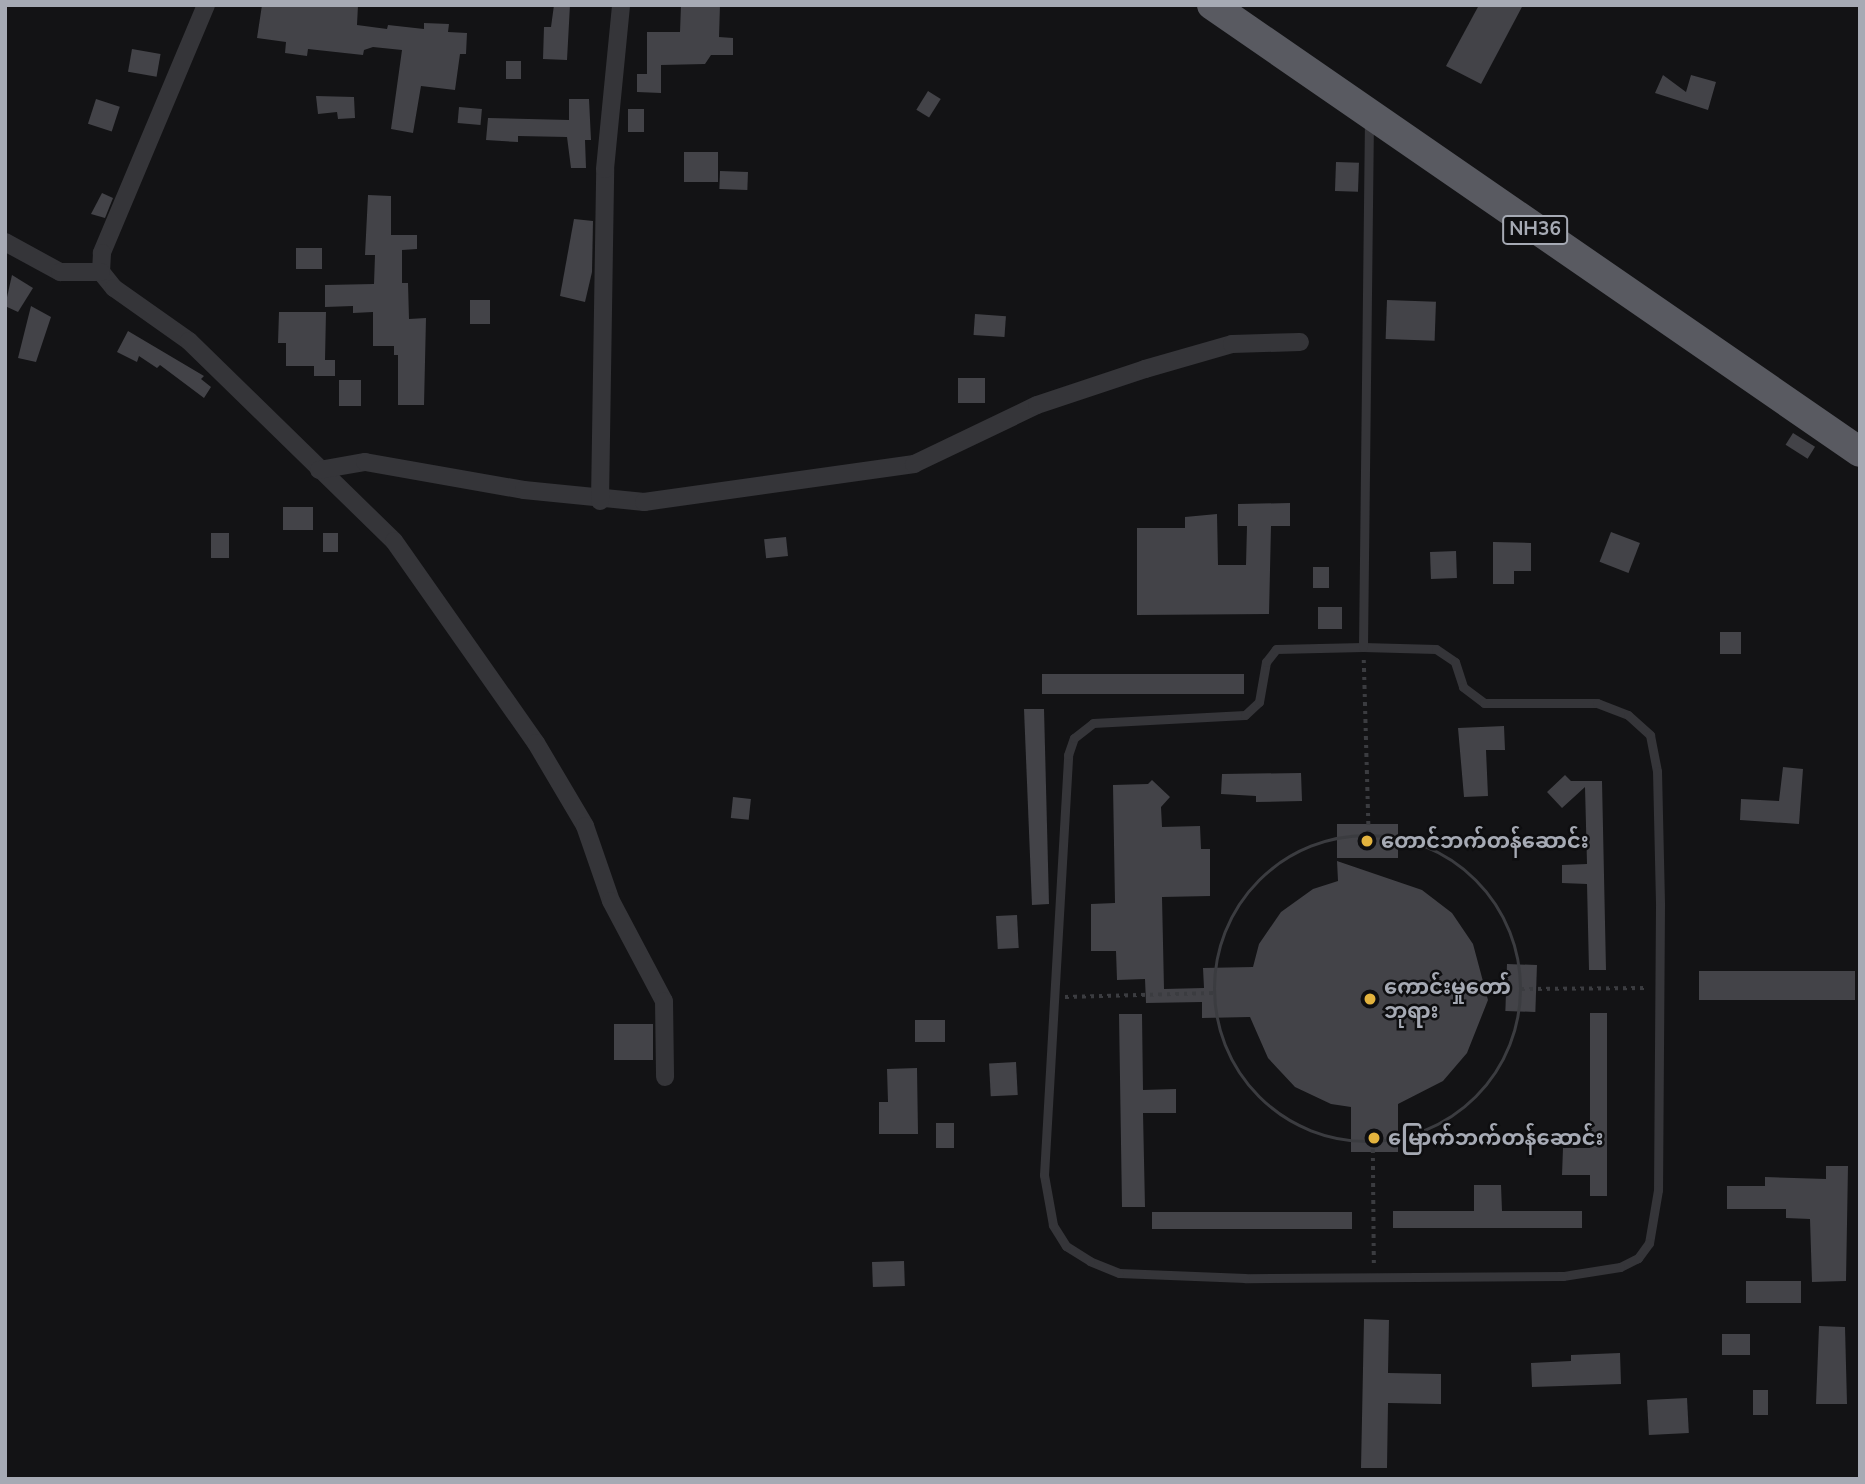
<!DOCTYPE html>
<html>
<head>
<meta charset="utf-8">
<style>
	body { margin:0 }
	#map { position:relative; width:1865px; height:1484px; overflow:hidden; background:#131315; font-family:"Nunito Sans","Noto Sans Myanmar",sans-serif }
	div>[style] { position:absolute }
	.building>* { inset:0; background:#434348; transform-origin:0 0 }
	.path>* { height:3.5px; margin-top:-1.75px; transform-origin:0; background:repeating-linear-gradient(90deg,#3b3c40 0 3.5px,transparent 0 8.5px) }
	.path>.ring { margin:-1.75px; padding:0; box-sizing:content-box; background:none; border:3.5px solid #3b3c40; border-radius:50% }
	.service>* { height:9px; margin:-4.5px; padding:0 4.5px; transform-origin:4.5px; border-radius:4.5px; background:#353539 }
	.minor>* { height:18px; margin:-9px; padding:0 9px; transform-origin:9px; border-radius:9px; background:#353539 }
	.trunk>* { height:30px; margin:-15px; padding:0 15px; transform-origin:15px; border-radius:15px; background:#595a61 }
	.dots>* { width:19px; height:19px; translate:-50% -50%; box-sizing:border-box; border:4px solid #0e0e10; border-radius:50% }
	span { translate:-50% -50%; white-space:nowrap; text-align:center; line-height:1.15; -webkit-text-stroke:5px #0e0e10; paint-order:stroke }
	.shield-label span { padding:2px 5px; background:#0e0e10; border:2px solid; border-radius:5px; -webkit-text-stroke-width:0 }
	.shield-label { font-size:19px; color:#a6aab4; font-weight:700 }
	.poi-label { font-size:21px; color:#a6aab4; font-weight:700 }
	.left { translate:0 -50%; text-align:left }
	.frame { position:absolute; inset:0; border:7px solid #a6aab4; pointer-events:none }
</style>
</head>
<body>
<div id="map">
	<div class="building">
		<i style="clip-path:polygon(262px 5px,358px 5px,357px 25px,387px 29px,388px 25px,424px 29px,424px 23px,449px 24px,448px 32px,467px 33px,466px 54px,460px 54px,455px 90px,421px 86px,413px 133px,391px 129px,402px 50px,373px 47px,364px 50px,363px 55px,308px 49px,307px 56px,285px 53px,286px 42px,257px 38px)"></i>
		<i style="clip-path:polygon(554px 5px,570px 5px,567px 60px,543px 59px,544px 27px,551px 27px)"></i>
		<i style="clip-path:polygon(681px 5px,720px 5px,719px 37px,733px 38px,733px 55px,711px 55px,705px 64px,661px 65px,661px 93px,637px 92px,637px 74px,647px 74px,647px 32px,680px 32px)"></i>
		<i style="clip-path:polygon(1479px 5px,1523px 5px,1481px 84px,1446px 66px)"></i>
		<i style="left:132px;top:49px;width:29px;height:23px;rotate:10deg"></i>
		<i style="left:506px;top:61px;width:15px;height:18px"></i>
		<i style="clip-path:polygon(1663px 75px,1686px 92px,1691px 75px,1716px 82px,1708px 110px,1655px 93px)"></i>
		<i style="left:928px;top:91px;width:15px;height:22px;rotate:32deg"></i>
		<i style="clip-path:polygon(316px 96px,354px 97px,355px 118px,338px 119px,337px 112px,318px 114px)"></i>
		<i style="left:96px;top:99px;width:25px;height:26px;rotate:18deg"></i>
		<i style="clip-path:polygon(569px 99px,589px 99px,591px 140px,585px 140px,586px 168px,571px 168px,567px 137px,518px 136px,518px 142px,486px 140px,488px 118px,569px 120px)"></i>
		<i style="left:459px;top:107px;width:23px;height:16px;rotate:5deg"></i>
		<i style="left:644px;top:109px;width:23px;height:16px;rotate:90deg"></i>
		<i style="left:684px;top:152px;width:34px;height:30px"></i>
		<i style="left:1336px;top:162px;width:23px;height:29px;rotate:2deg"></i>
		<i style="left:720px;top:171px;width:28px;height:18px;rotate:2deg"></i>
		<i style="clip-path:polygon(102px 193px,113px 198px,105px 218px,91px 214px)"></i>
		<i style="clip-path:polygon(368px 195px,391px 196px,391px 235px,417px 235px,417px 249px,402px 250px,402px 283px,408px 283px,409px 319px,426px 318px,424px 405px,398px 405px,398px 355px,394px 355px,394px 346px,373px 346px,373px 312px,353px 313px,353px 306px,325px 307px,325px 285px,374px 284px,375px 255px,365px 255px)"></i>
		<i style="clip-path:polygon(574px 219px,593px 221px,592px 272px,585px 302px,560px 296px)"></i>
		<i style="left:296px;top:248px;width:26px;height:21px"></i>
		<i style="clip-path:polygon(12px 275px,33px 288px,18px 312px,5px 306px)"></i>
		<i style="left:470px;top:300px;width:20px;height:24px"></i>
		<i style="left:1387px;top:300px;width:49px;height:39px;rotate:2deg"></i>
		<i style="clip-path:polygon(31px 306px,51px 317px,36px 362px,18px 358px)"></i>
		<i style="clip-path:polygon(279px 312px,326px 312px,325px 360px,335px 360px,335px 376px,314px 376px,314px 366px,286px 366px,286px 343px,278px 343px)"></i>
		<i style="left:975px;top:314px;width:31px;height:21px;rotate:4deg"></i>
		<i style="clip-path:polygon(128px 331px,204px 376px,201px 379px,211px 387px,204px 398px,160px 365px,157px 368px,139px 356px,137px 362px,117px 352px)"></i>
		<i style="left:958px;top:378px;width:27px;height:25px"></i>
		<i style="left:339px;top:380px;width:22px;height:26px"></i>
		<i style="left:1793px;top:433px;width:26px;height:14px;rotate:32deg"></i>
		<i style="clip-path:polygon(1290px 503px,1290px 526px,1271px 526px,1269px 614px,1137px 615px,1137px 528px,1185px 528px,1185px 517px,1217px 514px,1218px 565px,1246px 565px,1247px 526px,1238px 526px,1238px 504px)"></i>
		<i style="left:283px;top:507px;width:30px;height:23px"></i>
		<i style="left:1611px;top:532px;width:31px;height:32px;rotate:21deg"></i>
		<i style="left:211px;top:533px;width:18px;height:25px"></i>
		<i style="left:323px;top:533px;width:15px;height:19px"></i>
		<i style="left:786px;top:537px;width:19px;height:22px;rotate:84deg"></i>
		<i style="clip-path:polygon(1493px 542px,1531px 543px,1531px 571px,1514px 571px,1514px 584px,1493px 584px)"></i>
		<i style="left:1456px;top:551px;width:27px;height:26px;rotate:88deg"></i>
		<i style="left:1313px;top:567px;width:16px;height:21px"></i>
		<i style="left:1318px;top:607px;width:24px;height:22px"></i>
		<i style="left:1720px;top:632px;width:21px;height:22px"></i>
		<i style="left:1244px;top:674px;width:20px;height:202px;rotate:90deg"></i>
		<i style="clip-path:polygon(1024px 709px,1044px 709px,1049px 904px,1032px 905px)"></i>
		<i style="clip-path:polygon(1504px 726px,1505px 750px,1486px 750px,1488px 796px,1464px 797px,1458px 728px)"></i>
		<i style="clip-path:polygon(1783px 767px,1803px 769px,1799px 824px,1740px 820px,1741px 799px,1779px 801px)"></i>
		<i style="clip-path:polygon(1301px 773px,1302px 801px,1256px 802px,1256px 796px,1221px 794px,1222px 774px)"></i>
		<i style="clip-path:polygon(1565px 775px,1571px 781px,1602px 781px,1606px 970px,1589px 970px,1587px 884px,1562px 883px,1562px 865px,1587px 864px,1585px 787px,1562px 808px,1547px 792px)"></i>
		<i style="clip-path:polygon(1152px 780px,1170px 797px,1161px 807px,1162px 827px,1200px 826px,1201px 849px,1210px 849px,1210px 896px,1162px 897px,1164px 989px,1204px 988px,1203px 968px,1253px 967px,1259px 944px,1281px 912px,1313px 889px,1338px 881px,1337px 861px,1422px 890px,1452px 913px,1473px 944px,1488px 1000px,1467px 1053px,1443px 1081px,1398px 1104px,1398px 1152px,1351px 1152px,1351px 1107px,1331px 1104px,1295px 1087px,1268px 1058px,1250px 1017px,1202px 1018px,1202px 1002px,1146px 1003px,1145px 979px,1117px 980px,1116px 951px,1091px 951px,1091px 904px,1115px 903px,1113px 785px,1148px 784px)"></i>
		<i style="left:733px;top:797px;width:18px;height:21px;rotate:6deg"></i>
		<i style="left:1398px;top:824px;width:34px;height:61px;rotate:90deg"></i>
		<i style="left:1017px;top:915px;width:33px;height:21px;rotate:87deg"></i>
		<i style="left:1507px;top:964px;width:30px;height:47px;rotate:2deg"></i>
		<i style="left:1855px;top:971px;width:29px;height:156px;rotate:90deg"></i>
		<i style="clip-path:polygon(1590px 1013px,1607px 1013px,1607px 1196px,1590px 1196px,1590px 1175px,1562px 1175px,1563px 1148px,1590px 1148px)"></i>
		<i style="clip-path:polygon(1119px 1014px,1142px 1014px,1143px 1090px,1176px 1089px,1176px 1113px,1143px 1113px,1145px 1207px,1122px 1207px)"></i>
		<i style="left:915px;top:1020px;width:30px;height:22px"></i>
		<i style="left:653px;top:1024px;width:36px;height:39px;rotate:90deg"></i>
		<i style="left:1016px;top:1062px;width:33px;height:27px;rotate:87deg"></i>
		<i style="clip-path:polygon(917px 1068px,918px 1134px,879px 1134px,879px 1102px,888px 1102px,887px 1069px)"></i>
		<i style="left:936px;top:1123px;width:18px;height:25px"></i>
		<i style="clip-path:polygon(1826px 1166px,1848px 1166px,1846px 1281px,1812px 1282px,1810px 1219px,1786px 1218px,1786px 1209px,1727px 1209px,1727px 1186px,1765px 1186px,1765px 1177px,1826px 1179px)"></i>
		<i style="clip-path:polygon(1474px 1185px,1501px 1185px,1502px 1211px,1582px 1211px,1582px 1228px,1393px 1228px,1393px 1211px,1474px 1211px)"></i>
		<i style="left:1352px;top:1212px;width:17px;height:200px;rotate:90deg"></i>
		<i style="left:904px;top:1261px;width:25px;height:32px;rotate:88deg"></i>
		<i style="left:1746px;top:1281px;width:55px;height:22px"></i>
		<i style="clip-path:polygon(1364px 1319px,1389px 1320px,1388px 1373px,1441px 1374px,1441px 1404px,1388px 1403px,1387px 1468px,1361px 1468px)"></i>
		<i style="clip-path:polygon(1819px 1326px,1845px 1327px,1847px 1404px,1816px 1404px)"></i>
		<i style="left:1722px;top:1334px;width:28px;height:21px"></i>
		<i style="clip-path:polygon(1620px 1353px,1621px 1384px,1532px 1387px,1531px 1363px,1571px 1361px,1571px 1355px)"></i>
		<i style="left:1753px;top:1390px;width:15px;height:25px"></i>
		<i style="left:1687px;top:1398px;width:35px;height:40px;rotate:87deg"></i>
	</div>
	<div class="path">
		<i style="left:1364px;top:660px;width:176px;rotate:88.4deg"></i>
		<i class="ring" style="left:1215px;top:836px;width:302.5px;height:302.5px"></i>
		<i style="left:1521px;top:989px;width:127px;rotate:-0.5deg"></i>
		<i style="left:1065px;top:997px;width:149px;rotate:-1.5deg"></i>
		<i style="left:1373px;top:1141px;width:124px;rotate:89.5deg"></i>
	</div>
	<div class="service">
		<i style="left:1363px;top:647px;width:73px;rotate:1.6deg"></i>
		<i style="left:1436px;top:649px;width:23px;rotate:34deg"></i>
		<i style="left:1455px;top:662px;width:26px;rotate:72deg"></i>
		<i style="left:1463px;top:687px;width:26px;rotate:37deg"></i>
		<i style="left:1484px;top:703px;width:113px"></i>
		<i style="left:1597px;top:703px;width:33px;rotate:21deg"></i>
		<i style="left:1628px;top:715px;width:30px;rotate:42deg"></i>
		<i style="left:1650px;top:735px;width:37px;rotate:79deg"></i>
		<i style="left:1657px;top:771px;width:135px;rotate:88.7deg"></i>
		<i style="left:1660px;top:906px;width:284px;rotate:90.4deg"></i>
		<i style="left:1658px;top:1190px;width:54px;rotate:99.6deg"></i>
		<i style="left:1649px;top:1243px;width:19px;rotate:126deg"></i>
		<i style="left:1638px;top:1258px;width:20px;rotate:153deg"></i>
		<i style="left:1620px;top:1267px;width:58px;rotate:171deg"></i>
		<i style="left:1563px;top:1276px;width:318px;rotate:179.6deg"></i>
		<i style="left:1245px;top:1278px;width:126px;rotate:-177.7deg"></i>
		<i style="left:1119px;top:1273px;width:31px;rotate:-158deg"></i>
		<i style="left:1090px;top:1261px;width:28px;rotate:-148deg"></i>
		<i style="left:1066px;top:1246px;width:25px;rotate:-122deg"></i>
		<i style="left:1053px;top:1225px;width:51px;rotate:-100.2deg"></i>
		<i style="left:1044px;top:1175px;width:421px;rotate:-86.7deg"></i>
		<i style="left:1068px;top:755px;width:18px;rotate:-71deg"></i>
		<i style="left:1074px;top:738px;width:24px;rotate:-38deg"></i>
		<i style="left:1093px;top:723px;width:152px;rotate:-3deg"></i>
		<i style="left:1245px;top:715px;width:19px;rotate:-43deg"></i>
		<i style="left:1259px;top:702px;width:41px;rotate:-80.1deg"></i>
		<i style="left:1266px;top:662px;width:16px;rotate:-52deg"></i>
		<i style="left:1276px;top:649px;width:87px;rotate:-1.3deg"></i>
		<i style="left:1363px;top:647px;width:527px;rotate:-89.35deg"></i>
	</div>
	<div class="minor">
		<i style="left:206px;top:5px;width:269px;rotate:112.8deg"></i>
		<i style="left:102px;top:253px;width:19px;rotate:93deg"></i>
		<i style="left:101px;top:272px;width:21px;rotate:51deg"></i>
		<i style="left:114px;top:288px;width:92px;rotate:35.2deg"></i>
		<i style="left:189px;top:341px;width:286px;rotate:44.3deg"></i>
		<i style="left:394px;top:541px;width:247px;rotate:54.9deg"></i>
		<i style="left:536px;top:743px;width:96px;rotate:59.4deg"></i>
		<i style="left:585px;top:826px;width:79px;rotate:70.9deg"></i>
		<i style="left:611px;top:901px;width:113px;rotate:62.1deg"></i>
		<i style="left:664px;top:1001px;width:76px;rotate:89.2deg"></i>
		<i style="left:5px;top:242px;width:63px;rotate:28.6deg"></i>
		<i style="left:60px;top:272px;width:41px"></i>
		<i style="left:319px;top:470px;width:47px;rotate:-9.9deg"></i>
		<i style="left:365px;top:462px;width:161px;rotate:10deg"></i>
		<i style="left:524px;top:490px;width:121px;rotate:5.7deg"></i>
		<i style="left:644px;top:502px;width:273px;rotate:-8deg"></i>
		<i style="left:914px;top:464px;width:136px;rotate:-25.6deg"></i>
		<i style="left:1037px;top:405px;width:114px;rotate:-18.4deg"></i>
		<i style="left:1145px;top:369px;width:91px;rotate:-16deg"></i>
		<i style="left:1232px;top:344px;width:68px;rotate:-1.7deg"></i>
		<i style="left:600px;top:501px;width:332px;rotate:-89.1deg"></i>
		<i style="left:605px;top:169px;width:165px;rotate:-84.4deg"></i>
	</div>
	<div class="trunk">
		<i style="left:1212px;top:5px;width:787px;rotate:34.6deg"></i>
	</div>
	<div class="dots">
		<i style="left:1367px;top:841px;background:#e3b33e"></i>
		<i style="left:1370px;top:999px;background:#e3b33e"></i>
		<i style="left:1374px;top:1138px;background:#e3b33e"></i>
	</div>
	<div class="shield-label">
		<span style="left:1535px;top:230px">NH36</span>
	</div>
	<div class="poi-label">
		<span class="left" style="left:1381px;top:841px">တောင်ဘက်တန်ဆောင်း</span>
		<span class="left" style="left:1384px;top:999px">ကောင်းမှုတော်<br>ဘုရား</span>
		<span class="left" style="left:1388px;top:1138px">မြောက်ဘက်တန်ဆောင်း</span>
	</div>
	<div class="frame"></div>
</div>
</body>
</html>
